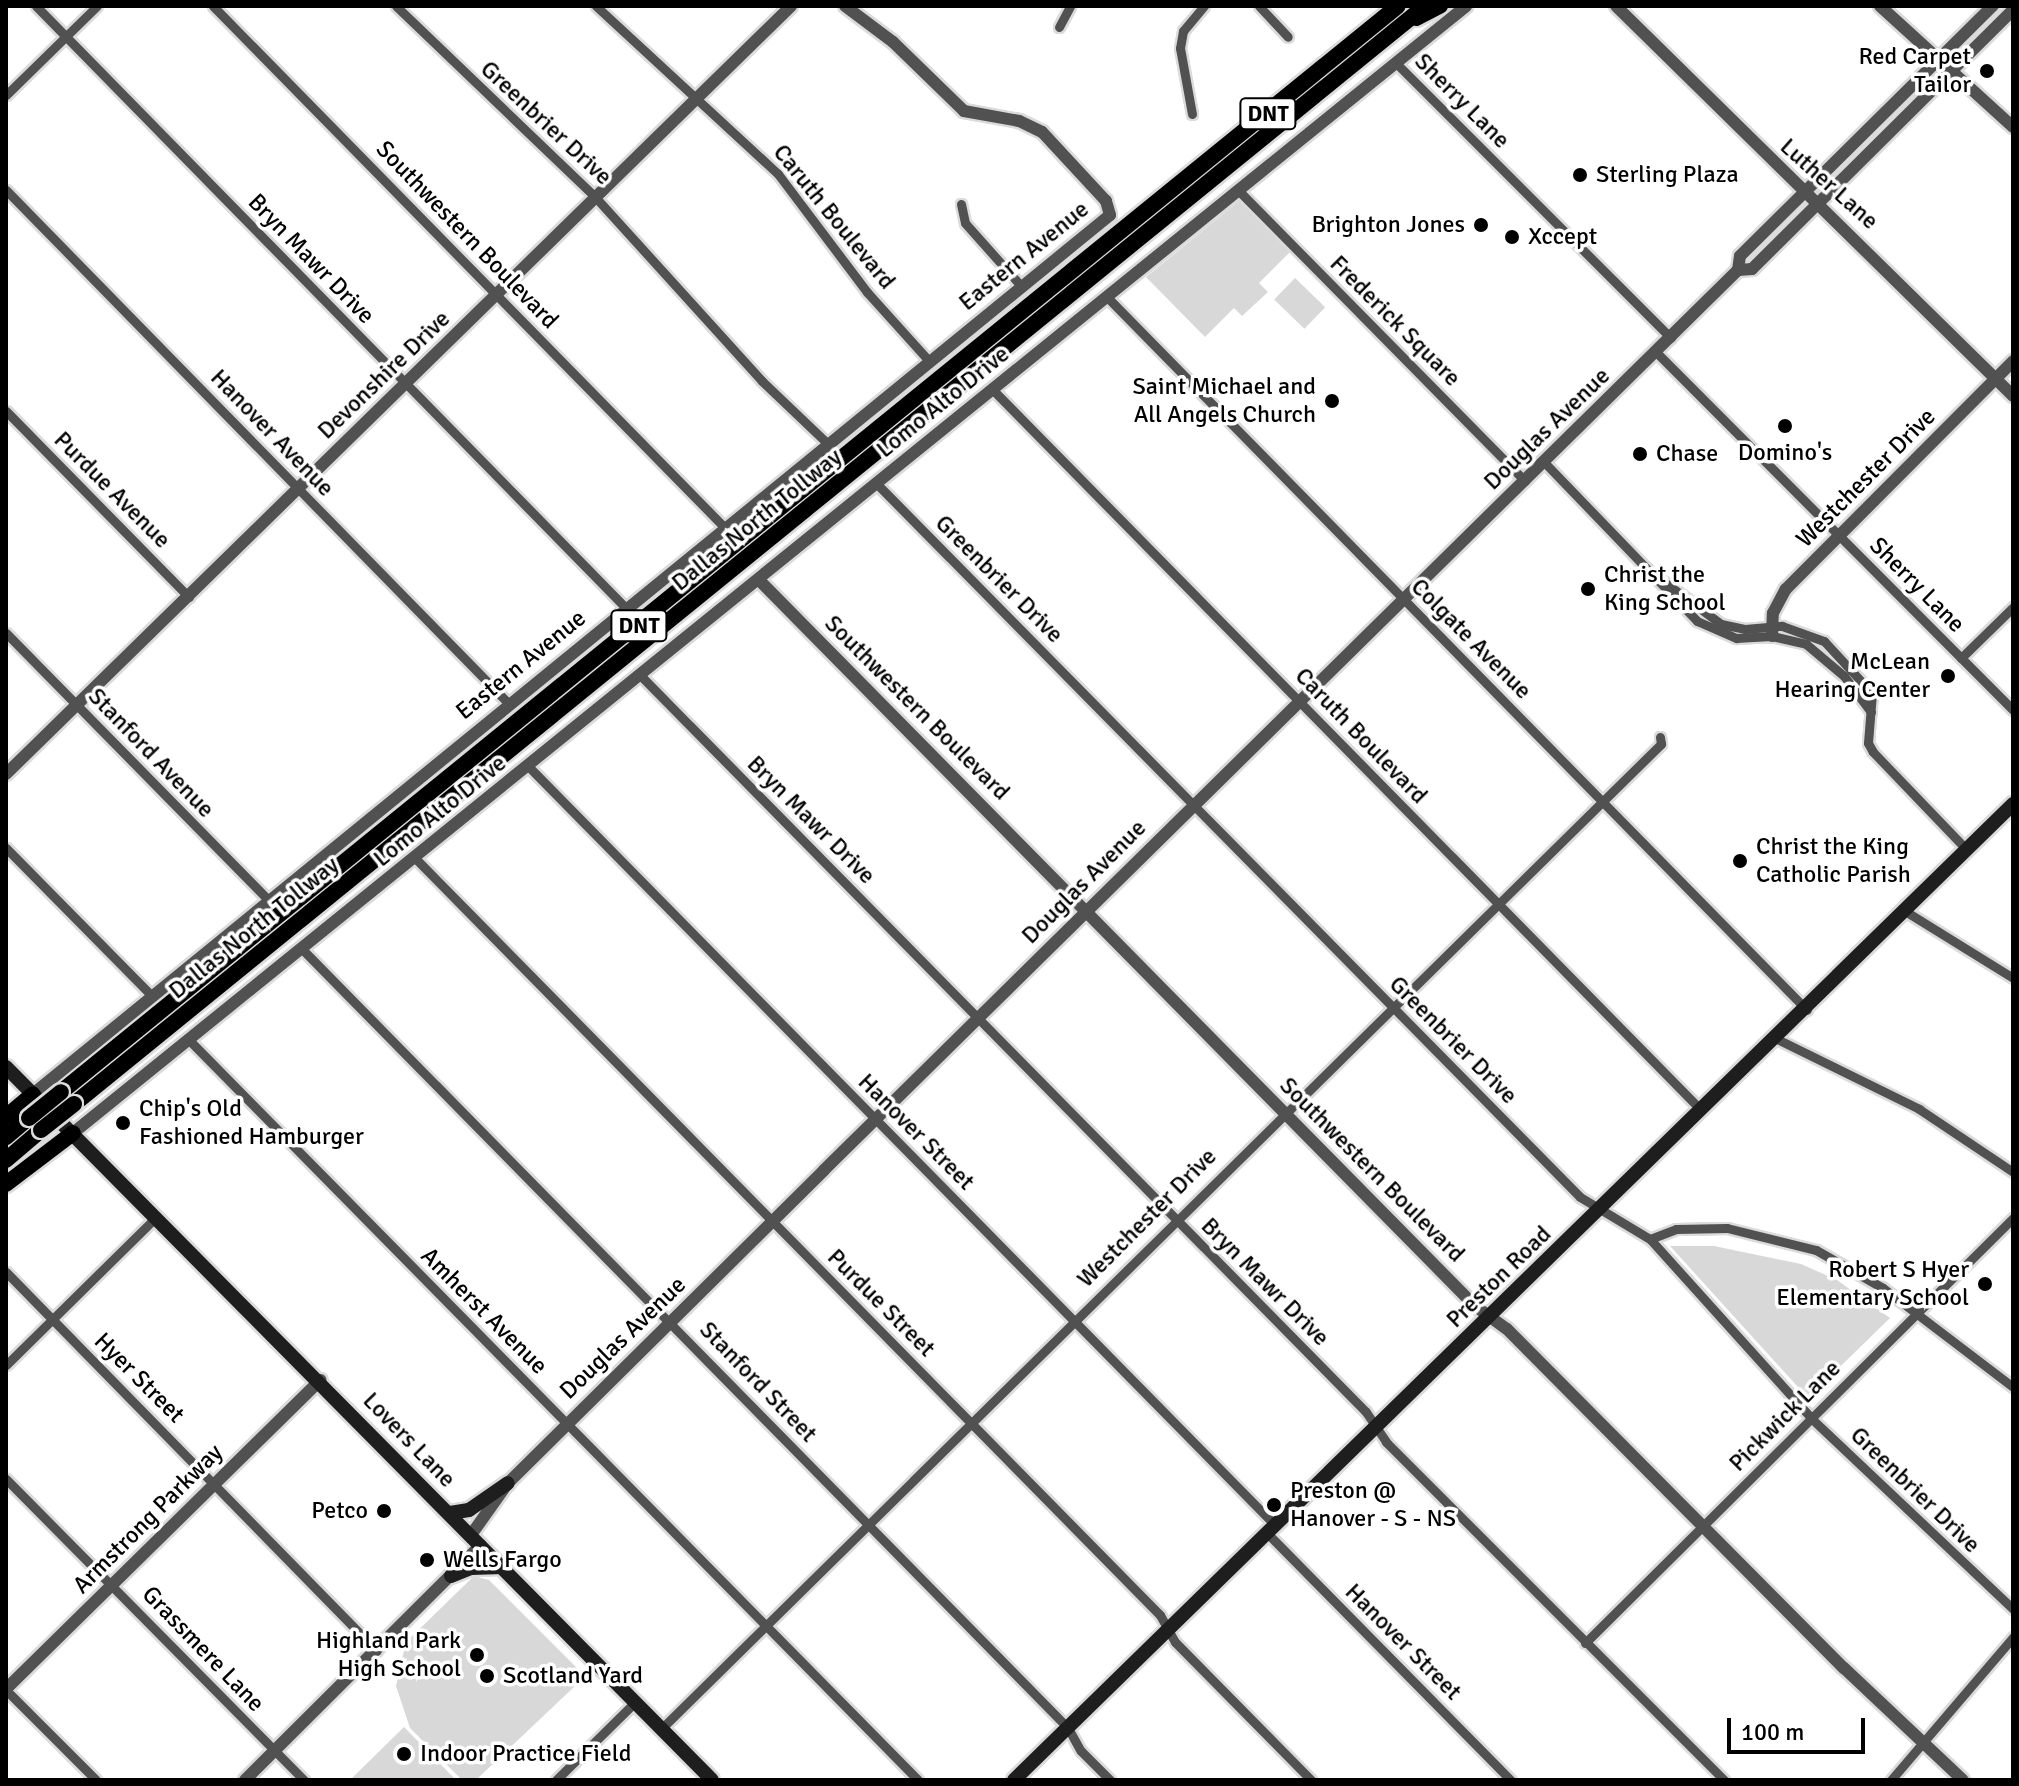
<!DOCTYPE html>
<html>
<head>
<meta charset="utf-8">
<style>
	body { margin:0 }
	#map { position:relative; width:2019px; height:1786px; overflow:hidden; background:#fff; font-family:Signika,sans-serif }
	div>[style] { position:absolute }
	.green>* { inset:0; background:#d8d8d8; transform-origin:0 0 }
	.roads { filter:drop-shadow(2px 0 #dbdbdb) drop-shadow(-2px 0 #dbdbdb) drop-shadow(0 2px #dbdbdb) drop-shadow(0 -2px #dbdbdb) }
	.minor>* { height:9px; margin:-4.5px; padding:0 4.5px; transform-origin:4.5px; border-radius:4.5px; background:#515151 }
	.tertiary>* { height:12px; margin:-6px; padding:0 6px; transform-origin:6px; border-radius:6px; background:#515151 }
	.secondary>* { height:14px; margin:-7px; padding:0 7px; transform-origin:7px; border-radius:7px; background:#1e1e1e }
	.motorway>* { height:16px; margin:-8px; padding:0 8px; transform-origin:8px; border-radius:8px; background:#000 }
	.bridges { filter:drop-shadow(2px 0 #dbdbdb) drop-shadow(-2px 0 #dbdbdb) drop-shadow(0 2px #dbdbdb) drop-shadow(0 -2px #dbdbdb) }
	.motorway-bridge>* { height:16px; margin:-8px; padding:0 8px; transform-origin:8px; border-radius:8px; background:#000 }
	.dots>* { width:22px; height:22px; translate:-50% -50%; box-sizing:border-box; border:4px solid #fff; border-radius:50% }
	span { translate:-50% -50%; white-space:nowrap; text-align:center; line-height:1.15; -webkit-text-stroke:7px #fff; paint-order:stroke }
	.shield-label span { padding:2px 6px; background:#fff; border:2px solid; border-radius:6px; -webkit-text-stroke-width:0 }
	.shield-label { font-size:22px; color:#000; font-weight:700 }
	.poi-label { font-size:24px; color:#000 }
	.right { translate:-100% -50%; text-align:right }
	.left { translate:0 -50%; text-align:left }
	.street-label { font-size:24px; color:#000 }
	.frame { position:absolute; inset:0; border:8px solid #000; pointer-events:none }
	.scale { position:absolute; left:1727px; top:1718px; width:138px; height:36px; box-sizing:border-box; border:4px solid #000; border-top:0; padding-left:10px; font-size:24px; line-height:28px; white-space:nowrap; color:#000; -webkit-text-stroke:6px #fff; paint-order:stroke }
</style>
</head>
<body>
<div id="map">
	<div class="green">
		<i style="clip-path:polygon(1244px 197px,1292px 250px,1259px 283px,1268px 292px,1242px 316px,1234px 308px,1205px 337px,1146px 277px)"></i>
		<i style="left:1295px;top:278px;width:42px;height:30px;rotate:44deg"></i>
		<i style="clip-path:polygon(1670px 1246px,1714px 1246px,1801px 1264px,1837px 1280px,1890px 1318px,1808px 1398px)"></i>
		<i style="clip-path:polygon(474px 1576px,489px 1580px,576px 1667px,575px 1686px,476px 1780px,462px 1780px,410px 1728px,396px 1686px,406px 1642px)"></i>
		<i style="clip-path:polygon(404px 1727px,456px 1780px,350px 1780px)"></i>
	</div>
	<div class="roads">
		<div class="minor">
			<i style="left:36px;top:6px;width:843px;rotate:45.58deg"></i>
			<i style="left:213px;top:6px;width:731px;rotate:45.55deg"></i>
			<i style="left:396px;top:6px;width:279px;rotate:43.8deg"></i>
			<i style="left:597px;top:199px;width:246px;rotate:47.8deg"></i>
			<i style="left:762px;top:381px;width:93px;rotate:43.7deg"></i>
			<i style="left:596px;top:6px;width:248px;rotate:42.7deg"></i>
			<i style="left:778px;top:174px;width:148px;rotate:53deg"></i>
			<i style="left:867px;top:292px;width:94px;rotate:48deg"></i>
			<i style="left:1259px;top:6px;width:42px;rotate:46.9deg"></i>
			<i style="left:1059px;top:27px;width:24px;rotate:-62deg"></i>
			<i style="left:1395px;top:62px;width:390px;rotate:45deg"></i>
			<i style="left:6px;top:95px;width:127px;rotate:-44.4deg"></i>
			<i style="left:1192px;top:114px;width:67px;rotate:-100.3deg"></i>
			<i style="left:1180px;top:48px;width:17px;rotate:-80deg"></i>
			<i style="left:1183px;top:31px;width:33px;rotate:-50deg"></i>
			<i style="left:1237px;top:189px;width:410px;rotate:45.4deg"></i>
			<i style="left:6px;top:190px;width:719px;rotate:45.62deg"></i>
			<i style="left:961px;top:204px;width:19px;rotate:78deg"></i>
			<i style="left:965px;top:223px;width:86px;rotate:48.3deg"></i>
			<i style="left:1107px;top:297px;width:999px;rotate:45.53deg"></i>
			<i style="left:1656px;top:352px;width:506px;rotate:45.08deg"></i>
			<i style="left:993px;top:390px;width:1010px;rotate:45.48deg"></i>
			<i style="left:6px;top:411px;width:261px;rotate:45.5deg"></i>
			<i style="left:1544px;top:462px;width:221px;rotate:46.1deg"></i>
			<i style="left:1697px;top:621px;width:43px;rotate:23.6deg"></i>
			<i style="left:1736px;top:638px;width:36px;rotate:-3deg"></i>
			<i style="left:1772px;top:636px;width:35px;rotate:13deg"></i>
			<i style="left:1806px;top:644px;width:50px;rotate:40.1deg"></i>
			<i style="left:1844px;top:676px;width:45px;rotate:53.1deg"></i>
			<i style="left:877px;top:484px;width:1001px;rotate:45.4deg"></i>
			<i style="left:1580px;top:1197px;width:82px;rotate:31deg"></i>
			<i style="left:1650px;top:1239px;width:241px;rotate:48deg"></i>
			<i style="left:1811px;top:1418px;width:278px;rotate:43.4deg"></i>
			<i style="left:1663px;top:581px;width:72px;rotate:36.6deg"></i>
			<i style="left:1721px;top:624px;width:25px;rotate:12deg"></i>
			<i style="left:1745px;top:629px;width:37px;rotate:-5deg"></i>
			<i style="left:1782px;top:626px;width:45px;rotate:19.7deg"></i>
			<i style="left:1824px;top:641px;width:71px;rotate:47.3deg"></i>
			<i style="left:1872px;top:693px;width:50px;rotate:94.6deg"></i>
			<i style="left:1868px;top:743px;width:10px;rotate:61deg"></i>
			<i style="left:1873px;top:752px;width:136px;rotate:46.2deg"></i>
			<i style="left:6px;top:633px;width:374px;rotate:45.5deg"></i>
			<i style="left:1961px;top:658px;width:73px;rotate:-44.4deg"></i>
			<i style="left:641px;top:676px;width:1033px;rotate:45.43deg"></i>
			<i style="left:1366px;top:1412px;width:36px;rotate:56deg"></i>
			<i style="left:1386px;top:1442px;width:478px;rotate:45deg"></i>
			<i style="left:529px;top:767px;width:1064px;rotate:45.46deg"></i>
			<i style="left:6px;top:848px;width:206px;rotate:45.4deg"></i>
			<i style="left:416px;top:859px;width:1061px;rotate:45.46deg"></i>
			<i style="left:1160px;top:1615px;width:31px;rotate:61deg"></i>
			<i style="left:1175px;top:1642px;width:194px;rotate:45.4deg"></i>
			<i style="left:1905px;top:911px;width:127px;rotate:31.8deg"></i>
			<i style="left:302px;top:949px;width:1093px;rotate:45.48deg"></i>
			<i style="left:1068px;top:1728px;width:26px;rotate:61deg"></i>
			<i style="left:1081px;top:1751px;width:41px;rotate:45deg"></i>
			<i style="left:1775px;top:1038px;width:161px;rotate:26.2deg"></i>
			<i style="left:1919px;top:1109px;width:113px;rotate:33.8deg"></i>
			<i style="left:190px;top:1041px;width:1037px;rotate:45.43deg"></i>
			<i style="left:1650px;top:1239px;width:28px;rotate:-21deg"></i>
			<i style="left:1676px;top:1229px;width:51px;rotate:-1.1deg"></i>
			<i style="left:1727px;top:1228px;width:92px;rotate:13.9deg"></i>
			<i style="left:1816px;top:1250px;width:77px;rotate:29.6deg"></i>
			<i style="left:1883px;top:1288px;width:163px;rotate:37.3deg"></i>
			<i style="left:6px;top:1272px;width:530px;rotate:45.61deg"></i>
			<i style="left:6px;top:1365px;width:211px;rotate:-44.6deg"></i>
			<i style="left:6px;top:1479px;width:424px;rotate:45.3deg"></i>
			<i style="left:1267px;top:1533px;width:347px;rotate:45.4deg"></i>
			<i style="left:1585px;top:1643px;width:603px;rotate:-44.8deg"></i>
			<i style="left:6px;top:1690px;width:127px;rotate:45deg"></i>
			<i style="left:661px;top:1729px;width:1404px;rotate:-44.57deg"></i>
			<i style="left:1661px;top:744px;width:7px;rotate:-98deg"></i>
			<i style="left:556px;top:1780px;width:111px;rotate:-44.6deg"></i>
			<i style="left:1891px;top:1780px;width:188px;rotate:-49.5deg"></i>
		</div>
		<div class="tertiary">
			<i style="left:1616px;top:6px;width:557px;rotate:44.49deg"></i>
			<i style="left:1880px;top:6px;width:180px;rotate:42.3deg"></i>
			<i style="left:1738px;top:270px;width:14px;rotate:-82deg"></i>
			<i style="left:1740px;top:256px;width:356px;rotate:-44.7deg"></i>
			<i style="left:759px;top:580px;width:1020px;rotate:45.4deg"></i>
			<i style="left:1475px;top:1306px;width:39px;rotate:36deg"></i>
			<i style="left:1507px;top:1329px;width:478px;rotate:45.2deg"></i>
			<i style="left:1844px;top:1668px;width:163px;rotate:43.3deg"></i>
			<i style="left:1772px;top:636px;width:23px;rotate:-88deg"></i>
			<i style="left:1773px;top:613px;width:27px;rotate:-62deg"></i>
			<i style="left:1786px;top:589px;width:322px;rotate:-45.1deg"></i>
			<i style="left:6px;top:774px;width:1098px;rotate:-44.37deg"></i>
			<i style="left:33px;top:1094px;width:1390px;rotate:-39.22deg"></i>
			<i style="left:1110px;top:215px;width:15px;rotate:-106deg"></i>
			<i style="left:1106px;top:201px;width:94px;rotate:-132.8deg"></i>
			<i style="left:1042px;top:132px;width:25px;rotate:-154deg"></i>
			<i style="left:1019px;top:121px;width:56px;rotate:-169.7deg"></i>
			<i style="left:964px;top:111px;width:99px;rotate:-135.8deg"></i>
			<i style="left:893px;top:42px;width:60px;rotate:-143.1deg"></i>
			<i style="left:73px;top:1133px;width:1792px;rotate:-38.97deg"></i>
			<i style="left:471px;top:1535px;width:64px;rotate:-54.6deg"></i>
			<i style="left:508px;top:1483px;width:445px;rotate:-44.7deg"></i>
			<i style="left:824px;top:1170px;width:1283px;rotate:-44.56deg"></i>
			<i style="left:1738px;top:270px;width:14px;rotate:-4deg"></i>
			<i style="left:1752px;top:269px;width:368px;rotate:-44.8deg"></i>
			<i style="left:6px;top:1689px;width:441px;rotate:-44.5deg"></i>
			<i style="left:245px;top:1780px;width:333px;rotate:-44.9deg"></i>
		</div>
		<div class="secondary">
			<i style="left:6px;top:1067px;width:1003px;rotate:45.28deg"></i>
			<i style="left:450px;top:1513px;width:19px;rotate:-9deg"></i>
			<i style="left:469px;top:1510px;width:47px;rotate:-34.7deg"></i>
			<i style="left:451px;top:1576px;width:22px;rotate:-22deg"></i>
			<i style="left:471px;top:1568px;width:31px;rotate:-2deg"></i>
			<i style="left:1014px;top:1780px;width:1397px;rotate:-44.33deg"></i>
		</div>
		<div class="motorway">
			<i style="left:1416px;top:18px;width:27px;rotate:-27deg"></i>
			<i style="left:61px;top:1092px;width:1722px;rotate:-39.09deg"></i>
			<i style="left:74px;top:1104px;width:1741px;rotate:-39.1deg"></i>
			<i style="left:6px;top:1117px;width:35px;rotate:-40deg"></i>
			<i style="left:6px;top:1137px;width:30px;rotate:-40deg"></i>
			<i style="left:6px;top:1160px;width:46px;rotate:-40.6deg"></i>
			<i style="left:6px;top:1184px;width:84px;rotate:-37.3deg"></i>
		</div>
	</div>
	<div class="bridges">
		<div class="motorway-bridge">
			<i style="left:29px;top:1118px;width:41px;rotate:-39.1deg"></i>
			<i style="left:41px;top:1130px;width:42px;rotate:-38.2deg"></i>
		</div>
	</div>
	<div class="dots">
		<i style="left:1987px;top:71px;background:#000"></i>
		<i style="left:1580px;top:175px;background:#000"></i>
		<i style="left:1481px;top:225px;background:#000"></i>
		<i style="left:1512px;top:237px;background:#000"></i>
		<i style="left:1332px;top:401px;background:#000"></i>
		<i style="left:1785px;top:426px;background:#000"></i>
		<i style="left:1640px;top:454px;background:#000"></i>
		<i style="left:1588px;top:589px;background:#000"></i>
		<i style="left:1948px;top:676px;background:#000"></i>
		<i style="left:1740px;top:861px;background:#000"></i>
		<i style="left:123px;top:1123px;background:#000"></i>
		<i style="left:1985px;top:1284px;background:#000"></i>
		<i style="left:1274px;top:1505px;background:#000"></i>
		<i style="left:384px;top:1511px;background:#000"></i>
		<i style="left:427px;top:1560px;background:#000"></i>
		<i style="left:477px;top:1655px;background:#000"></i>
		<i style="left:487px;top:1676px;background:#000"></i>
		<i style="left:404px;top:1754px;background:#000"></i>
	</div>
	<div class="shield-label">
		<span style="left:1268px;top:114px">DNT</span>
		<span style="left:639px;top:626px">DNT</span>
	</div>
	<div class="poi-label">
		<span class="right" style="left:1971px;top:71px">Red Carpet<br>Tailor</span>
		<span class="left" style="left:1596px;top:175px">Sterling Plaza</span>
		<span class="right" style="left:1465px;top:225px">Brighton Jones</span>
		<span class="left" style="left:1528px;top:237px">Xccept</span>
		<span class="right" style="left:1316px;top:401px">Saint Michael and<br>All Angels Church</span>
		<span style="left:1785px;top:453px">Domino's</span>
		<span class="left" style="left:1656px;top:454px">Chase</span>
		<span class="left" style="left:1604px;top:589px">Christ the<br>King School</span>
		<span class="right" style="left:1930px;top:676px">McLean<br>Hearing Center</span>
		<span class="left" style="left:1756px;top:861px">Christ the King<br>Catholic Parish</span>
		<span class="left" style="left:139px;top:1123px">Chip's Old<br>Fashioned Hamburger</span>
		<span class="right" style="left:1969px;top:1284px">Robert S Hyer<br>Elementary School</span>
		<span class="left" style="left:1290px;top:1505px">Preston @<br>Hanover - S - NS</span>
		<span class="right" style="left:368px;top:1511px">Petco</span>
		<span class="left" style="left:443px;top:1560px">Wells Fargo</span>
		<span class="right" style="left:461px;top:1655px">Highland Park<br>High School</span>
		<span class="left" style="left:503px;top:1676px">Scotland Yard</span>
		<span class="left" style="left:420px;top:1754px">Indoor Practice Field</span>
	</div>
	<div class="street-label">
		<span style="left:1462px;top:101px;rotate:45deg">Sherry Lane</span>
		<span style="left:546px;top:123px;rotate:43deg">Greenbrier Drive</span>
		<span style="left:1829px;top:184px;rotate:42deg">Luther Lane</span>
		<span style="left:834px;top:217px;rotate:51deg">Caruth Boulevard</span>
		<span style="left:467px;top:235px;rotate:46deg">Southwestern Boulevard</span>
		<span style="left:1024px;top:256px;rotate:-39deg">Eastern Avenue</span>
		<span style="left:311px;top:259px;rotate:46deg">Bryn Mawr Drive</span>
		<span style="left:1395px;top:321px;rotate:45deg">Frederick Square</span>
		<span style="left:384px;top:375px;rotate:-44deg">Devonshire Drive</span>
		<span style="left:943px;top:402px;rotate:-39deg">Lomo Alto Drive</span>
		<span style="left:1547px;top:429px;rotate:-44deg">Douglas Avenue</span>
		<span style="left:272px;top:433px;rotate:46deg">Hanover Avenue</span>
		<span style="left:1866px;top:478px;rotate:-45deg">Westchester Drive</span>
		<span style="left:112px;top:490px;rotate:45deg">Purdue Avenue</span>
		<span style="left:757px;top:520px;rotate:-39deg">Dallas North Tollway</span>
		<span style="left:999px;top:579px;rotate:45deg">Greenbrier Drive</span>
		<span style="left:1917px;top:585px;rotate:45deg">Sherry Lane</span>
		<span style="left:1471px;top:639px;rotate:45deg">Colgate Avenue</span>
		<span style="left:521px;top:665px;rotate:-39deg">Eastern Avenue</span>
		<span style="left:917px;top:708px;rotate:45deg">Southwestern Boulevard</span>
		<span style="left:1361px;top:736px;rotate:46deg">Caruth Boulevard</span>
		<span style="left:151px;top:753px;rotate:46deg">Stanford Avenue</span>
		<span style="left:440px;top:811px;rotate:-39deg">Lomo Alto Drive</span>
		<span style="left:811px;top:820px;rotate:45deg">Bryn Mawr Drive</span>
		<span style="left:1084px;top:882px;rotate:-45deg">Douglas Avenue</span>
		<span style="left:254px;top:928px;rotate:-39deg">Dallas North Tollway</span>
		<span style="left:1453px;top:1040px;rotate:45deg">Greenbrier Drive</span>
		<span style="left:916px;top:1132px;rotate:45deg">Hanover Street</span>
		<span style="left:1372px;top:1170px;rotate:45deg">Southwestern Boulevard</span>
		<span style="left:1147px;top:1218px;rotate:-45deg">Westchester Drive</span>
		<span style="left:1499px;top:1277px;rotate:-44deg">Preston Road</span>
		<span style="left:1265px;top:1282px;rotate:45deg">Bryn Mawr Drive</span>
		<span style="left:881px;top:1303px;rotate:45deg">Purdue Street</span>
		<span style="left:484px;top:1311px;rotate:45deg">Amherst Avenue</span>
		<span style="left:623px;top:1338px;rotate:-44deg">Douglas Avenue</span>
		<span style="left:139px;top:1378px;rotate:45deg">Hyer Street</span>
		<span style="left:758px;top:1382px;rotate:46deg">Stanford Street</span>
		<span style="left:1785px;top:1416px;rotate:-45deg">Pickwick Lane</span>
		<span style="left:409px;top:1440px;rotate:46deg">Lovers Lane</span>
		<span style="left:1915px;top:1490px;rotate:44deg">Greenbrier Drive</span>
		<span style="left:148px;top:1519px;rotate:-45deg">Armstrong Parkway</span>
		<span style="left:1403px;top:1642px;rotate:45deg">Hanover Street</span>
		<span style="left:203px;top:1649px;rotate:46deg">Grassmere Lane</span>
	</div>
	<div class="frame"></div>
	<div class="scale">100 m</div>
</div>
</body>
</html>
